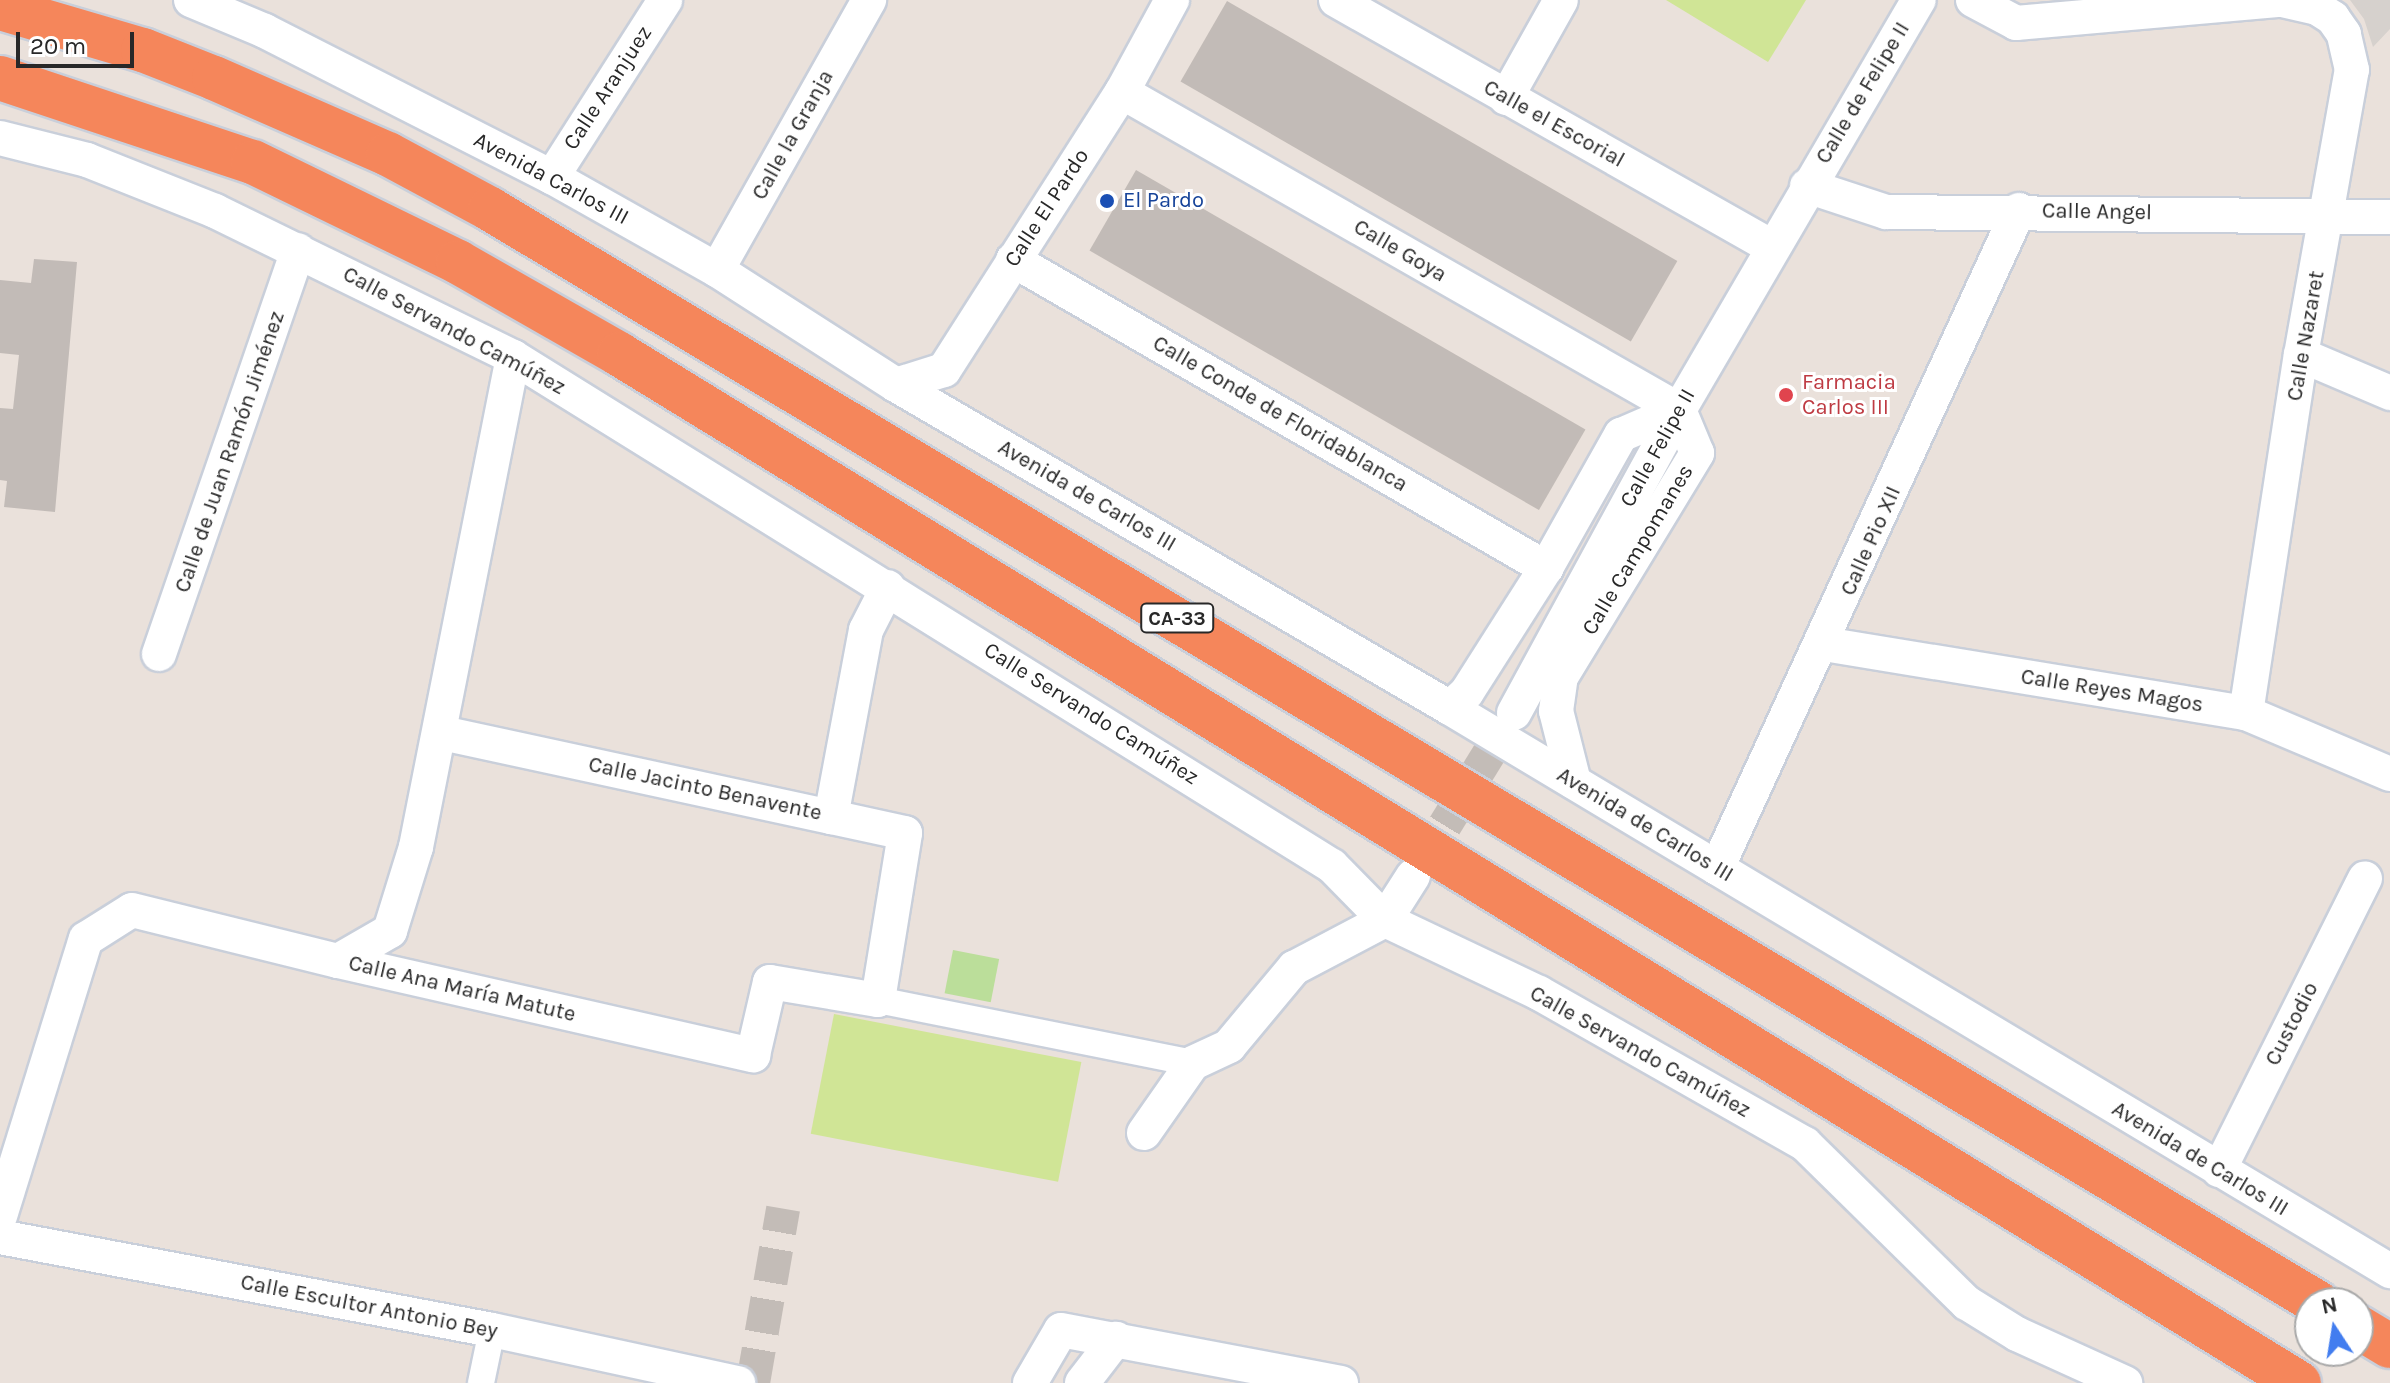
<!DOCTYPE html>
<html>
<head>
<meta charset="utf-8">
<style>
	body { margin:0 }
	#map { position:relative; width:2390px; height:1383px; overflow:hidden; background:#eae1db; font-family:Karla,sans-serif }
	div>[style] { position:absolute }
	.green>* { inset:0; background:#bbde9a; transform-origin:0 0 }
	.pitch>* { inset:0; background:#d0e596; transform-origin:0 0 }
	.plaza>* { inset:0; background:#d6d1cd }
	.building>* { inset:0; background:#c2bbb7; transform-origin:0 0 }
	.minor-tunnel>* { height:34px; margin-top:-17px; transform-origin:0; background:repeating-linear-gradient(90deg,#c3bcb7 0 34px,transparent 0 51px) }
	.roads { filter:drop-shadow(2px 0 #c9cfda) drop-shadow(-2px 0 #c9cfda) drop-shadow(0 2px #c9cfda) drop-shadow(0 -2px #c9cfda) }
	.pedestrian>* { height:26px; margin:-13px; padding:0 13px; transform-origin:13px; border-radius:13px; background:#fff }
	.minor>* { height:34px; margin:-17px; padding:0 17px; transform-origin:17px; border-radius:17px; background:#fff }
	.motorway>* { height:44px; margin:-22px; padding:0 22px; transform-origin:22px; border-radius:22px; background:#f5865b }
	.dots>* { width:22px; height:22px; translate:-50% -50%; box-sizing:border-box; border:4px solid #fff; border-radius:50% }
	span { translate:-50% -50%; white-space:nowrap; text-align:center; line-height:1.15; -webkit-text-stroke:6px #fff; paint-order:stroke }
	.shield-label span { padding:2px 6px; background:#fff; border:2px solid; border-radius:6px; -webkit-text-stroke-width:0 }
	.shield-label { font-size:20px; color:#282828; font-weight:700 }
	.street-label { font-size:22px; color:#282828 }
	.transit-label { font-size:22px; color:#164399 }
	.left { translate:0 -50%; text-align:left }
	.health-label { font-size:22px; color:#be3a42 }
	.north { position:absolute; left:2294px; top:1287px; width:80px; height:80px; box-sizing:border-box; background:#fff; border:2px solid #a9a9a9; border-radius:50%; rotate:348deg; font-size:22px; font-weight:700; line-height:32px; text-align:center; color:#282828 }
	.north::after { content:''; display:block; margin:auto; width:28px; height:36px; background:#427def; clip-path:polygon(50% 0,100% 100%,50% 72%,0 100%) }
	.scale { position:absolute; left:16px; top:32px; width:118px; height:36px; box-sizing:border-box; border:4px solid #282828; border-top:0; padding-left:10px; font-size:24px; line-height:28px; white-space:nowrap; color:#282828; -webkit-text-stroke:6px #fff; paint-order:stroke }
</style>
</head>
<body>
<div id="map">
	<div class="green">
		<i style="left:953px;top:950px;width:47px;height:44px;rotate:11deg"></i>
	</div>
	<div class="pitch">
		<i style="clip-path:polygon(1666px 0,1806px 0,1768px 62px)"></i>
		<i style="left:834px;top:1014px;width:252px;height:122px;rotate:11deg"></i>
	</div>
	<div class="plaza">
		<i style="clip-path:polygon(2350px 0,2390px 0,2390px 29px,2373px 47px,2364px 19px)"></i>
	</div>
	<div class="building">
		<i style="left:1227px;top:1px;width:520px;height:93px;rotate:30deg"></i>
		<i style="left:1136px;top:170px;width:519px;height:93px;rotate:30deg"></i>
		<i style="clip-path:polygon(34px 259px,77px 262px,55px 512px,4px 507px,7px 481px,0 480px,0 408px,13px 409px,19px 355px,0 353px,0 280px,31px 283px)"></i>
	</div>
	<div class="minor-tunnel">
		<i style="left:1418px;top:869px;width:183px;rotate:-58.4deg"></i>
		<i style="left:753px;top:1383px;width:177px;rotate:-80.2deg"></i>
	</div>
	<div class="roads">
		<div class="pedestrian">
			<i style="left:878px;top:1000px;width:321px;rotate:11.3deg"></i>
			<i style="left:481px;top:1383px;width:54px;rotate:-78.3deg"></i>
		</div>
		<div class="minor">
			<i style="left:191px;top:0;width:80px;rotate:22.7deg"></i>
			<i style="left:265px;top:31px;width:322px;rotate:27deg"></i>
			<i style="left:552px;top:177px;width:189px;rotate:29.4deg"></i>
			<i style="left:717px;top:270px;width:213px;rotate:32.7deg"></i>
			<i style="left:896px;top:385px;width:641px;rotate:30.24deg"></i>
			<i style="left:1450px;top:708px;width:1096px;rotate:30.92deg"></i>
			<i style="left:1336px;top:0;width:501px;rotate:29.53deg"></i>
			<i style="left:1973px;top:0;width:49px;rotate:28.1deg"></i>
			<i style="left:2016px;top:23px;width:265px;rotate:-5deg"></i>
			<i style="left:1122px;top:92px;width:641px;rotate:29.72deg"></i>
			<i style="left:1506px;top:98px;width:112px;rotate:-60.7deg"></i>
			<i style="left:0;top:138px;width:90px;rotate:14.2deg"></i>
			<i style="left:87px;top:160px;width:138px;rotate:21.7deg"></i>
			<i style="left:215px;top:211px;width:332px;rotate:26.1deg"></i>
			<i style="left:513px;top:357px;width:964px;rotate:31.86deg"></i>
			<i style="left:1332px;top:866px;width:76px;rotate:45.5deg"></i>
			<i style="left:1385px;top:920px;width:170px;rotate:25.4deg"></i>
			<i style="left:1539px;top:993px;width:306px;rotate:29.6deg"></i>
			<i style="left:1805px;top:1144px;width:227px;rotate:44.5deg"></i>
			<i style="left:1967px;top:1303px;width:59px;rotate:31.8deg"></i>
			<i style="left:2017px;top:1334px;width:119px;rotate:24.4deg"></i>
			<i style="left:552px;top:177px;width:210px;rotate:-57.4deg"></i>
			<i style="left:1807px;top:186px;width:83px;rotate:18.2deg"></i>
			<i style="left:1886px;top:212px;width:504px;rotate:0.57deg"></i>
			<i style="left:1013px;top:260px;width:616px;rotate:30.02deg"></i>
			<i style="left:717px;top:270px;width:310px;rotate:-60.6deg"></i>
			<i style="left:2301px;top:355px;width:97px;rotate:23.1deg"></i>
			<i style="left:513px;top:357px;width:500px;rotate:101.2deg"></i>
			<i style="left:416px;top:847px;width:88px;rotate:107.2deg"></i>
			<i style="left:390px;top:931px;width:60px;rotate:150deg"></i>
			<i style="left:338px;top:961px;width:426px;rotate:12.8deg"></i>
			<i style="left:753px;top:1055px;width:75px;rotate:-76.9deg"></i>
			<i style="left:770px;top:982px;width:109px;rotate:9.5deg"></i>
			<i style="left:878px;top:1000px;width:169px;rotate:-80.8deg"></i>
			<i style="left:905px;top:833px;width:76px;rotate:-167.8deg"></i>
			<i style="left:896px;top:385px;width:50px;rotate:-17.4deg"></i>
			<i style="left:944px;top:370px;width:330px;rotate:-57.4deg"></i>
			<i style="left:1122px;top:92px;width:105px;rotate:-61.5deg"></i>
			<i style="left:1824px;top:644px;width:428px;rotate:9.3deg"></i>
			<i style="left:2246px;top:713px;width:156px;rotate:23deg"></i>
			<i style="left:159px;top:654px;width:427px;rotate:-71deg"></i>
			<i style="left:1450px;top:708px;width:23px;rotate:-43deg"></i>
			<i style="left:1467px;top:692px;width:147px;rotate:-57.5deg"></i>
			<i style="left:1546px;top:568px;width:153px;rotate:-60.6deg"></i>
			<i style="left:1621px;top:435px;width:63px;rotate:-23.3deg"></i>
			<i style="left:1514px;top:713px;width:345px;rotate:-61.4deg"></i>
			<i style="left:1679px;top:410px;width:475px;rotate:-59.7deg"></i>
			<i style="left:2246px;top:713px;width:362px;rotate:-81.3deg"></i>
			<i style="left:2301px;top:355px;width:290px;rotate:-79.9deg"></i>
			<i style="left:2352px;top:70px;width:37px;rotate:-103deg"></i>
			<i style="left:2344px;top:34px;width:19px;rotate:-125deg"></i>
			<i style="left:2333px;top:18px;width:19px;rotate:-148deg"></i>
			<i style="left:2317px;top:8px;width:36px;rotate:-167deg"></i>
			<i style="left:442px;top:733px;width:398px;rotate:12.2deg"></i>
			<i style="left:831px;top:817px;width:190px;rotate:-79.4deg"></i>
			<i style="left:866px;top:630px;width:48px;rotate:-62.9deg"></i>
			<i style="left:1574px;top:782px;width:73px;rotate:-104.2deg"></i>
			<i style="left:1556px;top:711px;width:34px;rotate:-82deg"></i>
			<i style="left:1561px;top:677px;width:262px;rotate:-58.7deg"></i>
			<i style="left:1697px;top:453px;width:47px;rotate:-112.7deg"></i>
			<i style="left:1717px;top:868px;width:724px;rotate:-65.35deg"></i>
			<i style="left:1144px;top:1133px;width:85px;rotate:-55deg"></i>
			<i style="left:1193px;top:1063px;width:40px;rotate:-25deg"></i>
			<i style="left:1229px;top:1046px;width:102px;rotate:-50.2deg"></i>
			<i style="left:1294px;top:968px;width:103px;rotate:-27.8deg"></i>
			<i style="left:1385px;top:920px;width:52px;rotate:-57.5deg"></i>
			<i style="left:2219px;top:1170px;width:326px;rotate:-63.4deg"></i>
			<i style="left:0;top:1216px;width:290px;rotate:-72.8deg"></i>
			<i style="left:86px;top:939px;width:54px;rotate:-32.2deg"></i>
			<i style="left:132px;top:910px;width:212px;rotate:13.9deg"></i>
			<i style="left:0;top:1237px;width:501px;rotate:10.7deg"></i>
			<i style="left:492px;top:1330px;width:252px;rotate:12.2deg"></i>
			<i style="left:1030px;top:1383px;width:61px;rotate:-59.7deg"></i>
			<i style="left:1061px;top:1330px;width:285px;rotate:10.7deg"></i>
			<i style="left:1082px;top:1383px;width:56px;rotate:-52.3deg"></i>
		</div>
		<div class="motorway">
			<i style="left:0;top:8px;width:149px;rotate:16.4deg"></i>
			<i style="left:143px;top:50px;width:76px;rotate:21.5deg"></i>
			<i style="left:214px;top:78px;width:190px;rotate:23.6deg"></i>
			<i style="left:388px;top:154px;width:116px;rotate:28.3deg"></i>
			<i style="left:490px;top:209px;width:2130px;rotate:30.9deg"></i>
			<i style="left:0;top:78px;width:267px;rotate:18.4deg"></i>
			<i style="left:253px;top:162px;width:228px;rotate:26deg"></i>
			<i style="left:458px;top:262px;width:185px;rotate:29.7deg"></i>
			<i style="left:619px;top:354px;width:1970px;rotate:31.49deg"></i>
			<i style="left:2358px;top:1327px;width:37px;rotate:31deg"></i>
		</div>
	</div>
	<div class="dots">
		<i style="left:1107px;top:201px;background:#1a4fb4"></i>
		<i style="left:1786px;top:395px;background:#e0444e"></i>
	</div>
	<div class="shield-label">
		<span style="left:1177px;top:618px">CA-33</span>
	</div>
	<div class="street-label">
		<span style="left:608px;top:88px;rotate:-57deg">Calle Aranjuez</span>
		<span style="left:1863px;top:93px;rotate:-59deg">Calle de Felipe II</span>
		<span style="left:1554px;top:124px;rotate:29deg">Calle el Escorial</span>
		<span style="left:793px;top:135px;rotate:-61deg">Calle la Granja</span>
		<span style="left:551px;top:179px;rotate:28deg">Avenida Carlos III</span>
		<span style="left:1047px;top:208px;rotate:-57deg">Calle El Pardo</span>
		<span style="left:2097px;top:212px;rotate:1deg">Calle Angel</span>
		<span style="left:1400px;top:251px;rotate:30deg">Calle Goya</span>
		<span style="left:454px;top:331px;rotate:28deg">Calle Servando Camúñez</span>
		<span style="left:2306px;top:336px;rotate:-80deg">Calle Nazaret</span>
		<span style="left:1280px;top:414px;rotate:30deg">Calle Conde de Floridablanca</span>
		<span style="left:1658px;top:448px;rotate:-61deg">Calle Felipe II</span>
		<span style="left:230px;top:452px;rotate:-71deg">Calle de Juan Ramón Jiménez</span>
		<span style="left:1087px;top:496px;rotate:30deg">Avenida de Carlos III</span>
		<span style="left:1871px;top:541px;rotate:-66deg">Calle Pio XII</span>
		<span style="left:1638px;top:550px;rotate:-59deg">Calle Campomanes</span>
		<span style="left:2112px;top:691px;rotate:9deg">Calle Reyes Magos</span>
		<span style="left:1091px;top:714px;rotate:32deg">Calle Servando Camúñez</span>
		<span style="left:705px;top:789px;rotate:12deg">Calle Jacinto Benavente</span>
		<span style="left:1645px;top:825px;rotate:31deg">Avenida de Carlos III</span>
		<span style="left:462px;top:989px;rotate:13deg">Calle Ana María Matute</span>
		<span style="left:2292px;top:1024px;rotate:-63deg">Custodio</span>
		<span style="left:1640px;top:1052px;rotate:29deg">Calle Servando Camúñez</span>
		<span style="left:2200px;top:1159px;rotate:31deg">Avenida de Carlos III</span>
		<span style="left:369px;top:1307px;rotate:11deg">Calle Escultor Antonio Bey</span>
	</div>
	<div class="transit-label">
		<span class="left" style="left:1123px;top:201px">El Pardo</span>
	</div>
	<div class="health-label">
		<span class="left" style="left:1802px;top:395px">Farmacia<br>Carlos III</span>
	</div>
	<div class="north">N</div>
	<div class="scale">20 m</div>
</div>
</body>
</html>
